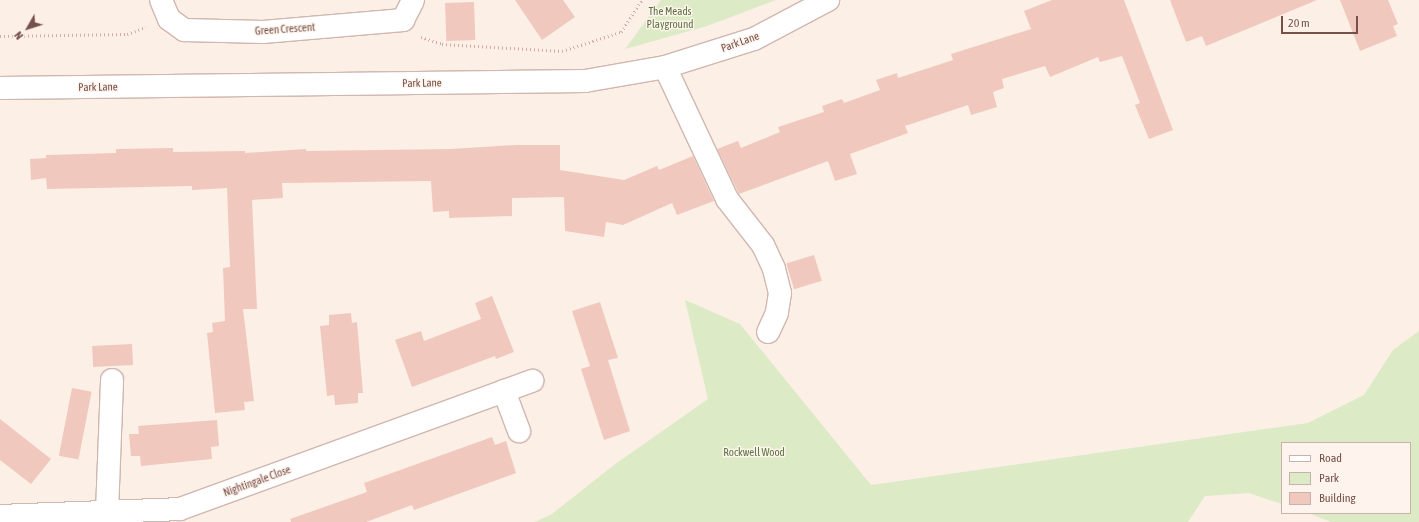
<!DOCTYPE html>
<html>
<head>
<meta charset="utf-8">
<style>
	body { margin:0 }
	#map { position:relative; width:1419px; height:522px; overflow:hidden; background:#fcefe6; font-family:"Asap Condensed",sans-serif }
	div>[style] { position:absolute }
	.green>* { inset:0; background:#dceac5 }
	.building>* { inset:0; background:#f1c8be; transform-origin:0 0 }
	.path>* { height:2.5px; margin-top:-1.25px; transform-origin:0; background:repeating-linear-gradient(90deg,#d6aaa1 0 1px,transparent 0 4px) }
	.roads { filter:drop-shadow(1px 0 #d0b7af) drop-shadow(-1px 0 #d0b7af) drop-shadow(0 1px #d0b7af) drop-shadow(0 -1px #d0b7af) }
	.minor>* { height:22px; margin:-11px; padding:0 11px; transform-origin:11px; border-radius:11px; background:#fff }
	span { translate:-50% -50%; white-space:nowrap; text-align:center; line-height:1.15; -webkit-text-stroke:3px #fff4ed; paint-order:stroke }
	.park-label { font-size:11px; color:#5b7540 }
	.street-label { font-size:11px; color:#75514b }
	.legend { position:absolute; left:1281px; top:442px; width:130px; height:72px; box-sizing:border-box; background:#fff4ed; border:1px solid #c8b3ac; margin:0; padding:5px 7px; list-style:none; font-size:12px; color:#75514b }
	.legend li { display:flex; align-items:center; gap:8px; height:20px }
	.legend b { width:20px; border:1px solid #c8b3ac }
	.north { position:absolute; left:8px; top:8px; width:40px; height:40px; -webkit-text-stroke:3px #fff4ed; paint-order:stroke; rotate:231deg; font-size:11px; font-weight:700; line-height:16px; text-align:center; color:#75514b }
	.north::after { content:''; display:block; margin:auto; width:14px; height:18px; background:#75514b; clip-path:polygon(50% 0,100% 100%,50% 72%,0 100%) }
	.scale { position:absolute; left:1281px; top:16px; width:77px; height:18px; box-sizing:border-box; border:2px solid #75514b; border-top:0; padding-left:5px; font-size:12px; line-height:14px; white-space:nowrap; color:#75514b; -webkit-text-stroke:3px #fff4ed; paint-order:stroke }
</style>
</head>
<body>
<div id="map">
	<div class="green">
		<i style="clip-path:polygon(661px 0,776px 0,707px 26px,625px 49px)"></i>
		<i style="clip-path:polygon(685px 300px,740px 324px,871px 485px,1308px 423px,1364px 395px,1393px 350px,1419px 331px,1419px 522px,1331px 522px,1308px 513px,1410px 513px,1410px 443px,1282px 443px,1282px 504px,1249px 493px,1205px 496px,1188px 522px,535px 522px,552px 514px,614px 465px,708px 399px)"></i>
	</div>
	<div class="building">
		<i style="clip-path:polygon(515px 0,563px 0,575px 17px,542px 40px)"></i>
		<i style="clip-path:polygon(1052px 0,1124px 0,1173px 130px,1149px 139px,1135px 105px,1140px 103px,1122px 56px,1100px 62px,1098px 57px,1050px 77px,1045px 66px,1002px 79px,1004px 88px,993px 92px,997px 107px,971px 115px,968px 105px,905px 126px,908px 133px,850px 154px,857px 174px,835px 181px,828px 161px,739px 194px,738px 192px,717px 149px,738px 141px,741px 148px,780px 132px,778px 127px,824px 112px,822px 106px,842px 99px,844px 103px,880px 90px,876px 80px,897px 73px,898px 78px,953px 60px,951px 54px,1031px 29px,1024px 11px)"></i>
		<i style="clip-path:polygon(1170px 0,1317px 0,1206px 46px,1202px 36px,1186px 42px)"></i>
		<i style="clip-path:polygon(1340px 0,1388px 0,1398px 24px,1393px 26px,1397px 36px,1360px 51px)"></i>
		<i style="left:474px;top:2px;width:38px;height:29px;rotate:88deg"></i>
		<i style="clip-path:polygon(516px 145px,560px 145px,560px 170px,624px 180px,657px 166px,659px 170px,693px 156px,714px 201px,677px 215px,672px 203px,623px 225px,606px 222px,604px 237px,565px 231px,564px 197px,512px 198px,512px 216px,449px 218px,449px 211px,433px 212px,431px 181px,282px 183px,283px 198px,252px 200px,257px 309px,243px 309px,254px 401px,244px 402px,245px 410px,215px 413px,207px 333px,213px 332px,212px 323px,225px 321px,223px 268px,230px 267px,227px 188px,192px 190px,192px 186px,47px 189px,46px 178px,31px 180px,30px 159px,46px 158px,46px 155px,116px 153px,116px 149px,173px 148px,173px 152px,245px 151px,245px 153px,306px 149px,306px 151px,450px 149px)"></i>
		<i style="left:814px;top:255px;width:27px;height:29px;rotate:73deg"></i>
		<i style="clip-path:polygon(492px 296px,514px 352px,496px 359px,495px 356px,412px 387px,395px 340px,421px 331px,424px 341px,481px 319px,475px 303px)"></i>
		<i style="clip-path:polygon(600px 302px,618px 358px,608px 360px,630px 431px,604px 440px,581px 369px,590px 366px,572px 311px)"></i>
		<i style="clip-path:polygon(351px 313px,352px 323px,357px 322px,363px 393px,358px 393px,358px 403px,335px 405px,334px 395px,327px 396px,320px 326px,329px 325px,329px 315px)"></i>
		<i style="left:132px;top:344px;width:21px;height:40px;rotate:87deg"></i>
		<i style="left:72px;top:388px;width:20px;height:69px;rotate:11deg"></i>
		<i style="clip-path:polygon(0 419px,51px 459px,31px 484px,0 460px)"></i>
		<i style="clip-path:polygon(217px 420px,219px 446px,211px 447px,212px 459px,141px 466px,140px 456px,131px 456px,129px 434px,139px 434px,138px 426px)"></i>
		<i style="clip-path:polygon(492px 437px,495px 445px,506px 441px,516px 473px,414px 510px,412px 505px,366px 522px,291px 522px,290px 519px,367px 492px,364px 483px)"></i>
	</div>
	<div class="path">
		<i style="left:0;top:36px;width:127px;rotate:-0.9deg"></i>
		<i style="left:127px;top:34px;width:20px;rotate:-20deg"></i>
		<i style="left:421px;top:37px;width:22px;rotate:18deg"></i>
		<i style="left:442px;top:44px;width:120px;rotate:3.3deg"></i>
		<i style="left:562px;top:51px;width:62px;rotate:-17.9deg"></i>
		<i style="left:621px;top:32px;width:38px;rotate:-57deg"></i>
	</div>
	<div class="roads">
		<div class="minor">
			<i style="left:161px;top:0;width:21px;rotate:67deg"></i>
			<i style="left:169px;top:19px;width:19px;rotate:36deg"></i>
			<i style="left:184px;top:30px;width:79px;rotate:1.5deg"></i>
			<i style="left:263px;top:32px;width:141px;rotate:-4.9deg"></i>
			<i style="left:403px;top:20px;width:22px;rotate:-63deg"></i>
			<i style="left:665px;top:67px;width:146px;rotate:64.8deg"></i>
			<i style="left:727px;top:199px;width:58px;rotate:52deg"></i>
			<i style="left:763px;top:245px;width:26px;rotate:65deg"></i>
			<i style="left:774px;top:269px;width:25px;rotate:76deg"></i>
			<i style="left:780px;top:293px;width:20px;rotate:99deg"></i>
			<i style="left:777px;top:313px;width:21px;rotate:115deg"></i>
			<i style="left:0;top:88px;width:585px;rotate:-0.69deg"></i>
			<i style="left:585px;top:81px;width:81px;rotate:-9.9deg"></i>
			<i style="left:665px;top:67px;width:93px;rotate:-17.5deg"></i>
			<i style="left:754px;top:39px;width:84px;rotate:-27.8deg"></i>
			<i style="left:504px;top:391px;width:43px;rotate:69.4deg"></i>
			<i style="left:107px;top:512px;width:132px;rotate:-87.8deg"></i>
			<i style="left:0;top:516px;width:180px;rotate:-2.2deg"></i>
			<i style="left:180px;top:509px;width:375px;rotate:-20deg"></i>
		</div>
	</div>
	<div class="park-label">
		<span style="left:670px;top:18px">The Meads<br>Playground</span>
		<span style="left:754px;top:452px">Rockwell Wood</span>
	</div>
	<div class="street-label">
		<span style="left:285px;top:29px;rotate:-4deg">Green Crescent</span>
		<span style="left:740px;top:42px;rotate:-20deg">Park Lane</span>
		<span style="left:422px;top:83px;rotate:-1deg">Park Lane</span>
		<span style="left:98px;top:87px;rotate:-1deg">Park Lane</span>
		<span style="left:257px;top:481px;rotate:-20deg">Nightingale Close</span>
	</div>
	<ul class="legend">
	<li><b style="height:5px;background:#fff"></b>Road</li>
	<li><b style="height:11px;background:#dceac5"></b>Park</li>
	<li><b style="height:11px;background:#f1c8be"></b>Building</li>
	</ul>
	<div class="north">N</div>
	<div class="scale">20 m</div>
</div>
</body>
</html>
